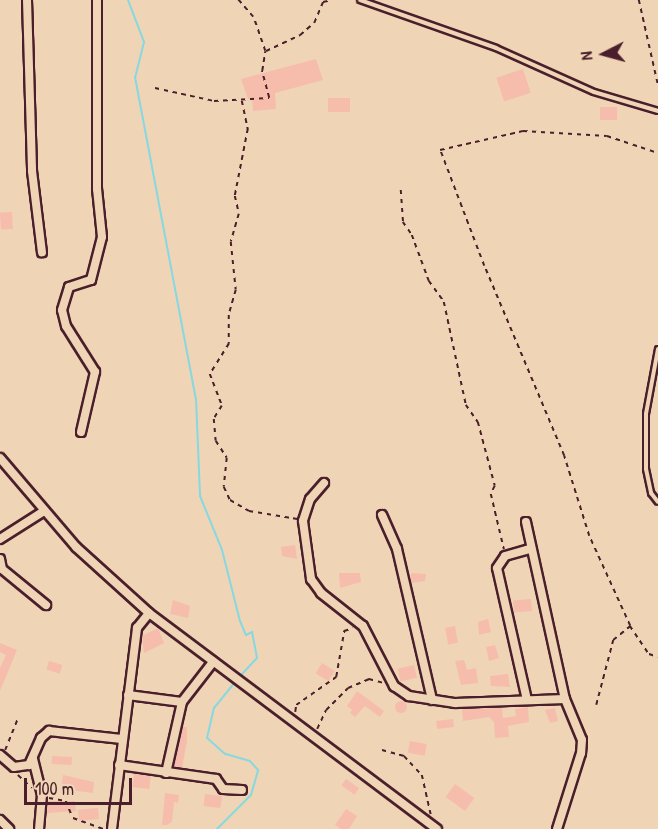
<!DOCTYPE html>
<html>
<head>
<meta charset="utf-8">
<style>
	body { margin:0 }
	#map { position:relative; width:658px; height:829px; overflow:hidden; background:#efd5b6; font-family:"Patrick Hand",sans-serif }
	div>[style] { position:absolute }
	.stream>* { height:2px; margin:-1px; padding:0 1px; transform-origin:1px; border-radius:1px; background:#87d8e0 }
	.building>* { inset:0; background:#f6bdac; transform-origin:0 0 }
	.round { border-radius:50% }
	.path>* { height:1.5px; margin-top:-0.75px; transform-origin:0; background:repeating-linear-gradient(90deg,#4a1f2b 0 4.5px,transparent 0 9px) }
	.roads { filter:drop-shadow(2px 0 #4a1f2b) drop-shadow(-2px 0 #4a1f2b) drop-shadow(0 2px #4a1f2b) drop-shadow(0 -2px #4a1f2b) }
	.service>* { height:4px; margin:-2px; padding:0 2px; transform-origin:2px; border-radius:2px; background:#efd5b6 }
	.minor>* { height:8px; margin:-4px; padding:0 4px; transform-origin:4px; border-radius:4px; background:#efd5b6 }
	span { translate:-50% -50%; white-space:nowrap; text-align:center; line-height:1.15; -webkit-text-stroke:5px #efd5b6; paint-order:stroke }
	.north { position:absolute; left:574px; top:24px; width:60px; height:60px; -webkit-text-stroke:4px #efd5b6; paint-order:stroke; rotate:264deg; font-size:16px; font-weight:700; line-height:24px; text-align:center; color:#4a1f2b }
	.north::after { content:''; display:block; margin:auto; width:21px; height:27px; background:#4a1f2b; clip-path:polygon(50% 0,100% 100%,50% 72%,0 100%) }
	.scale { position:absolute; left:24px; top:778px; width:108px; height:27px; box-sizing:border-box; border:3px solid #4a1f2b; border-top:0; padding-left:8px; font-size:18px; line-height:21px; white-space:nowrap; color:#4a1f2b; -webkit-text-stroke:4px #efd5b6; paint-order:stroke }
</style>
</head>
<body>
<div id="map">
	<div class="stream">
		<i style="left:128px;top:0;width:45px;rotate:69.1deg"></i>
		<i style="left:144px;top:42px;width:36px;rotate:104deg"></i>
		<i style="left:135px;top:77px;width:328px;rotate:79.3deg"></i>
		<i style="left:196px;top:399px;width:97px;rotate:87.6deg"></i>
		<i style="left:200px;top:496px;width:58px;rotate:67.8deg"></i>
		<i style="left:222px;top:550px;width:73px;rotate:75.8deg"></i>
		<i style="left:240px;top:621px;width:15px;rotate:67deg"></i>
		<i style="left:246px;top:635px;width:7px;rotate:-27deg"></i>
		<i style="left:252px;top:632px;width:26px;rotate:79deg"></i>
		<i style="left:257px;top:658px;width:26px;rotate:133deg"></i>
		<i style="left:217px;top:829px;width:48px;rotate:-45deg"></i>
		<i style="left:251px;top:795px;width:26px;rotate:-74deg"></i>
		<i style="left:258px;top:770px;width:12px;rotate:-132deg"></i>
		<i style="left:250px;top:761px;width:26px;rotate:-164deg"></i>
		<i style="left:225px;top:754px;width:24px;rotate:-138deg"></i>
		<i style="left:207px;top:738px;width:31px;rotate:-77deg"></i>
		<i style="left:214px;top:708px;width:35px;rotate:-51deg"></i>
	</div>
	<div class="building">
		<i style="clip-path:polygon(316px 59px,323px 80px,275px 93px,276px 109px,253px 111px,252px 98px,248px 99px,241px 79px)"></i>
		<i style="left:523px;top:69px;width:25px;height:28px;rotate:72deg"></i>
		<i style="left:328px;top:98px;width:22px;height:14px"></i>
		<i style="left:600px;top:107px;width:17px;height:13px"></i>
		<i style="left:12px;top:212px;width:17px;height:12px;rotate:87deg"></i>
		<i style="clip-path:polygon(295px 545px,297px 559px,282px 556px,281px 547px)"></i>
		<i style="clip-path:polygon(339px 573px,360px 573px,361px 582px,340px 588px)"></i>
		<i style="clip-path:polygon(411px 573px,426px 574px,425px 581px,411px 583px)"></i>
		<i style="left:531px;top:599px;width:12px;height:18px;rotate:85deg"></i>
		<i style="clip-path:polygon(173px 600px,190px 606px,188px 618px,170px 614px)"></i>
		<i style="clip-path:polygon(488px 619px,491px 632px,479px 635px,478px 622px)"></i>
		<i style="left:455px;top:626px;width:17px;height:10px;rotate:80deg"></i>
		<i style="clip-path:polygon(158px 628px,164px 643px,144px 653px,142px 636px)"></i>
		<i style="clip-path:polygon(0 643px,17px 650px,0 691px,0 668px,6px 655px,0 652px)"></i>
		<i style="clip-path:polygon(495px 645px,499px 658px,489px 661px,486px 647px)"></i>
		<i style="clip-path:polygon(464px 660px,467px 670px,476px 668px,478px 683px,461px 685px,455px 661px)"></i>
		<i style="left:49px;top:661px;width:14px;height:9px;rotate:17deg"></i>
		<i style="left:322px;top:663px;width:15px;height:12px;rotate:32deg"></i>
		<i style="left:414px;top:665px;width:13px;height:17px;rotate:77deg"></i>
		<i style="clip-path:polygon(508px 674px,510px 687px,491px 686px,490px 676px)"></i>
		<i style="clip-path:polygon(357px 691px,384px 711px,380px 717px,365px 706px,355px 717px,350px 713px,352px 710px,347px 706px)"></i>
		<i class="round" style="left:395px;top:701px;width:12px;height:12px"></i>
		<i style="clip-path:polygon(528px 707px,529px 722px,508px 726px,509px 737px,495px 738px,494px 722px,489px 717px,463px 721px,462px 709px,502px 708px,503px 718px,516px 716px,515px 709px)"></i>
		<i style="clip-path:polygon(555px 708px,558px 721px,550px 723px,545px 710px)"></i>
		<i style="left:453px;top:719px;width:8px;height:17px;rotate:83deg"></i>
		<i style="clip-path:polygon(183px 727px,187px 727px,187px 741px,182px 768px,174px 766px)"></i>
		<i style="left:410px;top:741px;width:17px;height:12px;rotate:10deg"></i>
		<i style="left:52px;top:756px;width:20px;height:8px;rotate:3deg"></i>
		<i style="left:134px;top:774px;width:17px;height:13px;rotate:7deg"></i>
		<i style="clip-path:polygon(63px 775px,94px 782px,93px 793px,61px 789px)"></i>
		<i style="left:346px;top:779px;width:16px;height:8px;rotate:35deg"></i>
		<i style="left:455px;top:784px;width:24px;height:16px;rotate:36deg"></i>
		<i style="clip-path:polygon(165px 793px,179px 795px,178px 803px,174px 802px,172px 822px,167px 825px,162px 825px)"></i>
		<i style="left:205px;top:794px;width:17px;height:12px;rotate:7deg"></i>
		<i style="clip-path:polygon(48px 801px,75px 801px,76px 811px,47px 813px)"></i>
		<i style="left:98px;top:808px;width:11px;height:20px;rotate:85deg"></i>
		<i style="clip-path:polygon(346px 809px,357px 816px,349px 829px,341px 829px,335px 825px)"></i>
	</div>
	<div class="path">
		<i style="left:639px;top:0;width:86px;rotate:77.3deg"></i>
		<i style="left:266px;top:51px;width:38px;rotate:-25deg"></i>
		<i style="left:300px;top:35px;width:18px;rotate:-41deg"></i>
		<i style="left:314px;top:23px;width:23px;rotate:-67deg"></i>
		<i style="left:323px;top:2px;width:9px;rotate:-13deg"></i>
		<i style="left:155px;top:88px;width:60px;rotate:12.4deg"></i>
		<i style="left:214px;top:101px;width:55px;rotate:-3.1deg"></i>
		<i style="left:269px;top:98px;width:28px;rotate:-105deg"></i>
		<i style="left:262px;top:71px;width:20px;rotate:-81deg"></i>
		<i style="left:265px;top:51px;width:36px;rotate:-109deg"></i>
		<i style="left:253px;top:17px;width:23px;rotate:-131deg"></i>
		<i style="left:242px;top:101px;width:29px;rotate:78deg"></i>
		<i style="left:248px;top:129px;width:68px;rotate:101deg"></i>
		<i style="left:235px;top:196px;width:18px;rotate:77deg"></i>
		<i style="left:239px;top:214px;width:29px;rotate:106deg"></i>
		<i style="left:231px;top:242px;width:48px;rotate:84.1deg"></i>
		<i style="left:236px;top:290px;width:26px;rotate:106deg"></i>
		<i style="left:229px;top:315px;width:29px;rotate:90deg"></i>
		<i style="left:229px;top:344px;width:36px;rotate:122deg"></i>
		<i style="left:210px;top:374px;width:34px;rotate:69deg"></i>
		<i style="left:222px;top:406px;width:15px;rotate:122deg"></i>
		<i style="left:214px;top:419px;width:22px;rotate:85deg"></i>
		<i style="left:216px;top:441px;width:20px;rotate:57deg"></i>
		<i style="left:227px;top:458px;width:29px;rotate:96deg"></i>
		<i style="left:224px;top:487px;width:14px;rotate:65deg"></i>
		<i style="left:230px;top:500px;width:22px;rotate:30deg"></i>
		<i style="left:249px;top:511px;width:49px;rotate:9.5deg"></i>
		<i style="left:401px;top:190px;width:32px;rotate:86deg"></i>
		<i style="left:403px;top:222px;width:16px;rotate:55deg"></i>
		<i style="left:412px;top:235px;width:49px;rotate:69.7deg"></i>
		<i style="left:429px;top:281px;width:26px;rotate:54deg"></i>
		<i style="left:444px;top:302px;width:105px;rotate:77.9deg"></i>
		<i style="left:466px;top:405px;width:21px;rotate:55deg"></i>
		<i style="left:478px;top:422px;width:66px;rotate:75.1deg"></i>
		<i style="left:495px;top:486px;width:9px;rotate:117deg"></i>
		<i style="left:491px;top:494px;width:57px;rotate:76.7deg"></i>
		<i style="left:630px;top:626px;width:34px;rotate:56deg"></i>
		<i style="left:649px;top:654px;width:9px;rotate:18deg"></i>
		<i style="left:596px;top:705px;width:67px;rotate:-75.3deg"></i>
		<i style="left:613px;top:640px;width:22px;rotate:-39deg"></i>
		<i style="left:630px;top:626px;width:99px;rotate:-114.5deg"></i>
		<i style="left:589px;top:536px;width:84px;rotate:-107.4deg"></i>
		<i style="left:564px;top:456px;width:206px;rotate:-112.8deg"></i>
		<i style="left:484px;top:266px;width:124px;rotate:-110.8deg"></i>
		<i style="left:440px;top:150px;width:85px;rotate:-12.9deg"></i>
		<i style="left:523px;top:131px;width:84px;rotate:3.4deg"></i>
		<i style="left:607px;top:136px;width:54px;rotate:18.4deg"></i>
		<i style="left:295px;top:712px;width:7px;rotate:-82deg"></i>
		<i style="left:296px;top:705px;width:49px;rotate:-35deg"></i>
		<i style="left:336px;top:677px;width:47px;rotate:-80.1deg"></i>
		<i style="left:344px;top:631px;width:9px;rotate:-18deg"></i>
		<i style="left:317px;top:729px;width:21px;rotate:-65deg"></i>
		<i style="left:326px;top:710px;width:31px;rotate:-45deg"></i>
		<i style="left:348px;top:688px;width:23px;rotate:-23deg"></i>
		<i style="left:369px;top:679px;width:16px;rotate:15deg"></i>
		<i style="left:5px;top:750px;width:32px;rotate:-68deg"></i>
		<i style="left:382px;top:750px;width:23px;rotate:15deg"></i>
		<i style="left:404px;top:756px;width:26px;rotate:47deg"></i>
		<i style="left:422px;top:775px;width:41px;rotate:77.3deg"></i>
		<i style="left:18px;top:775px;width:19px;rotate:43deg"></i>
		<i style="left:49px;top:798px;width:17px;rotate:10deg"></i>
		<i style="left:66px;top:801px;width:18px;rotate:68deg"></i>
		<i style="left:73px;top:818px;width:33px;rotate:20deg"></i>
	</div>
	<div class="roads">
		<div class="service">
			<i style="left:360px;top:0;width:144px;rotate:19.4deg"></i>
			<i style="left:496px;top:48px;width:107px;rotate:24.2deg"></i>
			<i style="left:594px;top:92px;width:67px;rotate:16.5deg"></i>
			<i style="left:658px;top:349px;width:66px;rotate:100.5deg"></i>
			<i style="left:646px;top:414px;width:55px;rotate:90deg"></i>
			<i style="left:646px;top:469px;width:25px;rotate:78deg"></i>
			<i style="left:651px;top:493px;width:11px;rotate:52deg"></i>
		</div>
		<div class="minor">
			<i style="left:27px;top:0;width:171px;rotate:88.3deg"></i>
			<i style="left:32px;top:171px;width:82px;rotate:83deg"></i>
			<i style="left:81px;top:432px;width:62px;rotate:-76.9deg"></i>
			<i style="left:95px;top:372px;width:54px;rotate:-122.2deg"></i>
			<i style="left:66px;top:326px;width:16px;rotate:-104deg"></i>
			<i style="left:62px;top:310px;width:24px;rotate:-73deg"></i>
			<i style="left:69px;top:287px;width:23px;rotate:-18deg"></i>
			<i style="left:91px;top:280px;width:44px;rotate:-75.7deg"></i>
			<i style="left:102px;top:237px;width:48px;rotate:-95.9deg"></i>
			<i style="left:97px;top:189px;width:189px;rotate:-90deg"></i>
			<i style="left:0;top:458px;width:117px;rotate:49.5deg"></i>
			<i style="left:76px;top:547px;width:98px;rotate:42.1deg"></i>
			<i style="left:149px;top:613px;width:360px;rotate:36.9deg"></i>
			<i style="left:324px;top:483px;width:21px;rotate:131deg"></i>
			<i style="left:310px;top:499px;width:23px;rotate:108deg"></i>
			<i style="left:303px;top:521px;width:59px;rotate:82.1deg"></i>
			<i style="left:311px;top:579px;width:17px;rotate:54deg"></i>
			<i style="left:321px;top:593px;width:53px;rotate:38.2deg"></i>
			<i style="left:363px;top:626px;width:68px;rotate:62.7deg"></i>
			<i style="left:394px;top:686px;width:18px;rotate:34deg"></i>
			<i style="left:409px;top:696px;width:47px;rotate:8.7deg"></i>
			<i style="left:455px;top:703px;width:110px;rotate:-2.1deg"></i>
			<i style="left:382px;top:515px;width:37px;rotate:66deg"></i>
			<i style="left:397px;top:549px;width:155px;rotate:76.9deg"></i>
			<i style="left:526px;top:522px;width:181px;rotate:77.6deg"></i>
			<i style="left:565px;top:699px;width:44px;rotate:67.5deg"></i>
			<i style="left:582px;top:740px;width:13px;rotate:94deg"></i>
			<i style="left:581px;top:753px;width:80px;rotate:107.5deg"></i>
			<i style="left:0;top:539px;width:52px;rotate:-32.5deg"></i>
			<i style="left:0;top:559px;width:10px;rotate:79deg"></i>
			<i style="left:2px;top:569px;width:57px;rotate:39.3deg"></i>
			<i style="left:128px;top:695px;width:54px;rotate:7.4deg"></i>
			<i style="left:182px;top:702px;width:51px;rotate:-52.2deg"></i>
			<i style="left:527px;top:700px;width:135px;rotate:-102.8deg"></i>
			<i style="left:497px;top:568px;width:14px;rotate:-56deg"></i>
			<i style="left:505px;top:556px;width:26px;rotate:-16deg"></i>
			<i style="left:0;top:755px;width:18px;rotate:41deg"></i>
			<i style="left:14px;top:767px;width:15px;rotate:-8deg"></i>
			<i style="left:29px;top:765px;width:30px;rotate:-66deg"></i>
			<i style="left:41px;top:738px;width:11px;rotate:-41deg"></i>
			<i style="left:49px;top:731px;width:73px;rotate:6.3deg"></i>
			<i style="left:33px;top:759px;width:37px;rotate:76deg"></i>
			<i style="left:42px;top:795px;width:34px;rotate:95deg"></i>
			<i style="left:119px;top:765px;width:98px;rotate:8.2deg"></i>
			<i style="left:216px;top:779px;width:12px;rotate:55deg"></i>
			<i style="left:223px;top:789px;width:19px;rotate:3deg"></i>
			<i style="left:166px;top:773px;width:73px;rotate:-77.3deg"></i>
			<i style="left:0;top:820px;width:13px;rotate:45deg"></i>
			<i style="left:112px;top:829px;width:203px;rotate:-82.9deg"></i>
			<i style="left:137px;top:628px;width:19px;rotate:-51deg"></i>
		</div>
	</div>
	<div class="north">N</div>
	<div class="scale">100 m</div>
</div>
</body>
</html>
